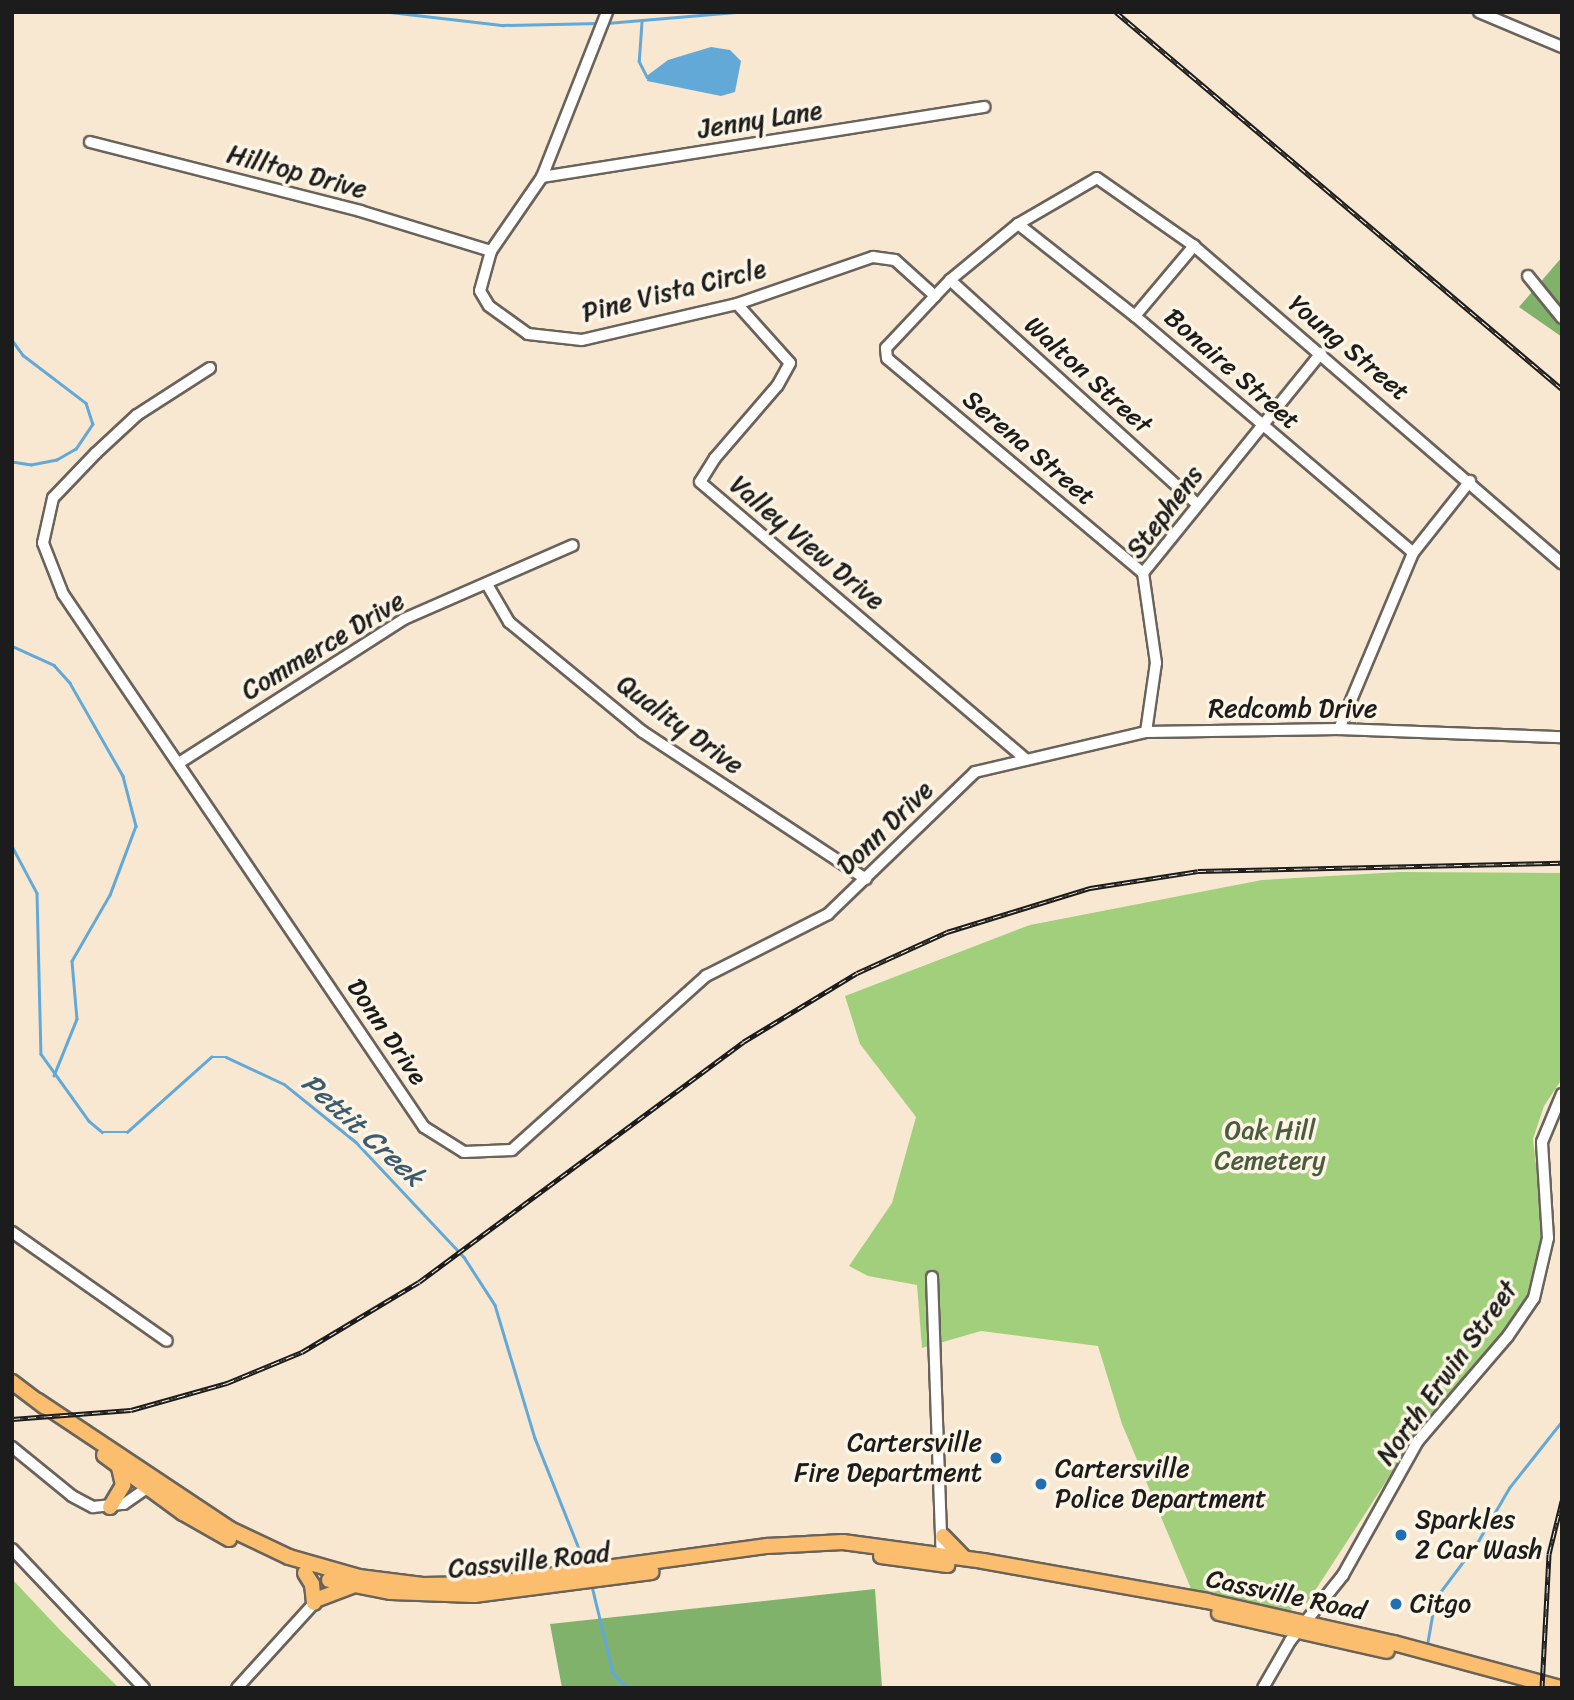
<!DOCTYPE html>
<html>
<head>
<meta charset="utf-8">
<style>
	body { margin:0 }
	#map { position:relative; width:1574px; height:1700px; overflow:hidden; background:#f8e8d1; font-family:Sriracha,sans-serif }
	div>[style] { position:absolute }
	.green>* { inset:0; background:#a2cf7c }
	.forest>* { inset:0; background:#81b26c }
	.water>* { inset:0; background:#62a9d8 }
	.stream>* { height:2.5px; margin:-1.25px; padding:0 1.25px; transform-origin:1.25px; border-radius:1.25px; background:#62a9d8 }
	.roads { filter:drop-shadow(2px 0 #69635b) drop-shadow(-2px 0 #69635b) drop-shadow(0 2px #69635b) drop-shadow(0 -2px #69635b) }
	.minor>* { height:10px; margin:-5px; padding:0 5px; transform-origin:5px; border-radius:5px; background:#fff }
	.major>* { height:14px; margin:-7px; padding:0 7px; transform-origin:7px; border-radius:7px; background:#fbbe6e }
	.rail>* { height:5px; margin-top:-2.5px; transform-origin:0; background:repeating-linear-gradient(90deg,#fcf5e5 0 8px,#1c1c1c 0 16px); box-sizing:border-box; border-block:2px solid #1c1c1c }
	.dots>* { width:19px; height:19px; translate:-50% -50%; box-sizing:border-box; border:4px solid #fcf5e5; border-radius:50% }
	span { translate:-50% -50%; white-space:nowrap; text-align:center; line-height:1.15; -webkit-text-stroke:7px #fcf5e5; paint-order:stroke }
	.street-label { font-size:26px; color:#1c1c1c }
	.park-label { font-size:26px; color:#4b5b3e }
	.poi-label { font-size:26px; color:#1c1c1c }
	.right { translate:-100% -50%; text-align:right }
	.left { translate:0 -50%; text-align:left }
	.water-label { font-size:28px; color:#3c5b71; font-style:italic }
	.frame { position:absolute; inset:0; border:14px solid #1c1c1c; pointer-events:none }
</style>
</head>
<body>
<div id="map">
	<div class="green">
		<i style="clip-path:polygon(1400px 872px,1562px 873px,1562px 1079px,1544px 1106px,1533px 1139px,1543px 1224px,1543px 1249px,1531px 1291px,1512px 1324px,1428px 1417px,1307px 1603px,1288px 1611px,1192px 1591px,1122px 1424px,1098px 1346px,981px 1331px,922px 1348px,917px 1285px,868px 1276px,849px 1266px,892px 1203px,916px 1117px,860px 1044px,845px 996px,1030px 925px,1262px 880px)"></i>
		<i style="clip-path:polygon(12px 1579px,62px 1632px,119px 1688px,12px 1688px)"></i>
	</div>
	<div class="forest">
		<i style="clip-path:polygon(1562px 257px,1562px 337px,1519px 307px)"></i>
		<i style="clip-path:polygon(875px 1589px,882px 1688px,562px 1688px,550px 1624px)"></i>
	</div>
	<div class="water">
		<i style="clip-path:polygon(711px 47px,730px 50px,741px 61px,735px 92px,721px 96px,647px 81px,648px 75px,668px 60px)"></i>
	</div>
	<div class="stream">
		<i style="left:390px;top:12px;width:114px;rotate:6.6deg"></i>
		<i style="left:503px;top:25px;width:97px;rotate:-1.2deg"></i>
		<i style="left:642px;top:22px;width:39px;rotate:94deg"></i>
		<i style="left:639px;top:61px;width:18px;rotate:63deg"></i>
		<i style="left:607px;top:23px;width:129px;rotate:-4.9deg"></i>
		<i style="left:12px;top:340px;width:19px;rotate:54deg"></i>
		<i style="left:23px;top:355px;width:79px;rotate:37.3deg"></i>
		<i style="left:86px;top:403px;width:22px;rotate:72deg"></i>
		<i style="left:93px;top:424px;width:30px;rotate:124deg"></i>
		<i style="left:76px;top:449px;width:22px;rotate:150deg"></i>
		<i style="left:57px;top:460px;width:26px;rotate:169deg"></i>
		<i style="left:31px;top:465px;width:19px;rotate:-171deg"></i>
		<i style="left:12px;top:646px;width:46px;rotate:24.3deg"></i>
		<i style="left:54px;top:665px;width:24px;rotate:48deg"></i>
		<i style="left:70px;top:683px;width:107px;rotate:60.3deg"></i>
		<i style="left:123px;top:776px;width:52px;rotate:75.4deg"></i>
		<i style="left:136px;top:826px;width:74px;rotate:110.6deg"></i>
		<i style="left:110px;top:895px;width:76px;rotate:119.9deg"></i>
		<i style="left:72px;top:961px;width:58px;rotate:85.1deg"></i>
		<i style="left:77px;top:1019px;width:61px;rotate:112deg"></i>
		<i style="left:12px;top:846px;width:53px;rotate:62deg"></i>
		<i style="left:37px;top:893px;width:161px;rotate:88.6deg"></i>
		<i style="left:41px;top:1054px;width:82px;rotate:54.4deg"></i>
		<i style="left:89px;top:1121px;width:17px;rotate:40deg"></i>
		<i style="left:102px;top:1132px;width:25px"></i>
		<i style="left:127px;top:1132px;width:113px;rotate:-41.8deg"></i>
		<i style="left:211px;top:1057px;width:15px"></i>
		<i style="left:226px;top:1057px;width:64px;rotate:25deg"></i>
		<i style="left:284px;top:1084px;width:92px;rotate:38.9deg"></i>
		<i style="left:356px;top:1142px;width:158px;rotate:46.8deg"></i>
		<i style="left:464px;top:1257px;width:57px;rotate:57.1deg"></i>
		<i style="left:495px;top:1305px;width:139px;rotate:73.3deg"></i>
		<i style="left:535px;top:1438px;width:138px;rotate:68.3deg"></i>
		<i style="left:592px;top:1586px;width:89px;rotate:76.4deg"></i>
		<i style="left:613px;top:1673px;width:21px;rotate:45deg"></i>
		<i style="left:1427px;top:1645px;width:47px;rotate:-80.1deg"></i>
		<i style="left:1435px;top:1599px;width:70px;rotate:-53.1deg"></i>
		<i style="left:1477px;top:1543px;width:64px;rotate:-59.8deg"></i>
		<i style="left:1509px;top:1488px;width:85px;rotate:-51.7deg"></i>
	</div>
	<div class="roads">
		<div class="minor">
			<i style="left:607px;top:12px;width:177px;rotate:111.5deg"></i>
			<i style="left:542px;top:177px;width:90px;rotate:124.6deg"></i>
			<i style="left:491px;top:251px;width:41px;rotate:105.4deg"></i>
			<i style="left:480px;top:291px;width:17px;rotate:59deg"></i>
			<i style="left:489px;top:306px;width:48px;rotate:35.7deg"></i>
			<i style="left:528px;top:334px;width:54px;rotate:6.3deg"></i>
			<i style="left:582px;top:340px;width:159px;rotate:-13.1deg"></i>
			<i style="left:737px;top:304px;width:144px;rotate:-19.1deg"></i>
			<i style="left:873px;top:257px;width:22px;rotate:8deg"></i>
			<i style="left:895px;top:260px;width:54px;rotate:42deg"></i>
			<i style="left:1479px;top:12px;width:90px;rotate:22.9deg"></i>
			<i style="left:90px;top:142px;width:279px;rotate:14.3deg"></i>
			<i style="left:360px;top:211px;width:137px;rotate:17deg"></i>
			<i style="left:542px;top:177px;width:448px;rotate:-9deg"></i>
			<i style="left:1018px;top:224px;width:149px;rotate:38.2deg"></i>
			<i style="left:1135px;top:316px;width:365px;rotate:40.4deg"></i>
			<i style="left:1528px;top:276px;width:54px;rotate:51deg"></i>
			<i style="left:950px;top:280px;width:333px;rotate:42.2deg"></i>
			<i style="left:737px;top:304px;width:79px;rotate:48.1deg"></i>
			<i style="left:790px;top:363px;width:26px;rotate:119deg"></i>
			<i style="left:777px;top:386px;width:95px;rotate:130.7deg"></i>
			<i style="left:715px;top:458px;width:28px;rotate:122deg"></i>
			<i style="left:700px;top:482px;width:428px;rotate:40.4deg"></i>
			<i style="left:1135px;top:316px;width:92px;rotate:-49.9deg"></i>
			<i style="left:210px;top:368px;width:87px;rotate:147.2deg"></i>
			<i style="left:137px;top:415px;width:56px;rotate:137.2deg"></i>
			<i style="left:96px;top:453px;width:62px;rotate:133.7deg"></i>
			<i style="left:53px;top:498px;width:46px;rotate:102.5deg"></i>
			<i style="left:43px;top:543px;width:55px;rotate:68.6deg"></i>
			<i style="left:63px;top:594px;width:644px;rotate:55.89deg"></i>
			<i style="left:424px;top:1127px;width:47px;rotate:32deg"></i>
			<i style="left:464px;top:1152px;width:48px;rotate:-2.4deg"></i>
			<i style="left:512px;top:1150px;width:261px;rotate:-41.9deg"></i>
			<i style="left:706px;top:976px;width:137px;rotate:-26.9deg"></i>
			<i style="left:828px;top:914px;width:204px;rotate:-44deg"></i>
			<i style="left:975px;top:772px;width:176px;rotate:-13.2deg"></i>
			<i style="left:1146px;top:732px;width:193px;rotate:-0.9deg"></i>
			<i style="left:1339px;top:729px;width:223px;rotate:2.1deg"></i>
			<i style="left:1143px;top:573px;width:334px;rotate:-140deg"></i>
			<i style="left:887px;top:358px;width:10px;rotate:-96deg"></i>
			<i style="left:886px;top:348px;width:93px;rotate:-46.7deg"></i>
			<i style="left:950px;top:280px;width:88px;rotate:-39.5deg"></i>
			<i style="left:1018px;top:224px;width:91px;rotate:-30.2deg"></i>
			<i style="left:1097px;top:178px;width:118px;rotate:35deg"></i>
			<i style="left:1194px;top:246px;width:486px;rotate:40.8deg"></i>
			<i style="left:488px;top:586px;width:42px;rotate:59.7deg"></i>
			<i style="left:509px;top:622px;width:173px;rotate:39.4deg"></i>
			<i style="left:643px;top:732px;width:267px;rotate:33.4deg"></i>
			<i style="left:1339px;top:729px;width:191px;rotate:-67.2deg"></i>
			<i style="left:1413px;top:553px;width:92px;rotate:-51.6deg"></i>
			<i style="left:1146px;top:732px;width:70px;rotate:-81.8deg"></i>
			<i style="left:1156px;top:663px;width:91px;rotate:-98.2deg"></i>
			<i style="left:1143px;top:573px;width:283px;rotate:-51deg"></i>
			<i style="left:179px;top:763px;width:267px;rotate:-32.6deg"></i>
			<i style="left:404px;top:619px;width:184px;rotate:-23.6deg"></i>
			<i style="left:12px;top:1232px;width:189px;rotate:35.1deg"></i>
			<i style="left:932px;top:1277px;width:284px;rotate:88deg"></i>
			<i style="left:12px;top:1447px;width:77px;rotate:39.2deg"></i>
			<i style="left:72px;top:1496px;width:24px;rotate:28deg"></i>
			<i style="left:93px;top:1507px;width:31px;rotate:-6deg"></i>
			<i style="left:124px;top:1504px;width:35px;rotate:-35deg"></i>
			<i style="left:12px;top:1549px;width:192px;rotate:46.5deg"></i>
			<i style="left:237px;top:1688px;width:119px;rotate:-47.7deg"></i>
			<i style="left:1263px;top:1688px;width:54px;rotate:-60.1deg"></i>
			<i style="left:1290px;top:1641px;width:85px;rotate:-51.2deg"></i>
			<i style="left:1343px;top:1575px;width:154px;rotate:-60.8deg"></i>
			<i style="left:1418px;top:1441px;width:138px;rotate:-49.4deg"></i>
			<i style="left:1508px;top:1336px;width:46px;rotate:-55.6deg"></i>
			<i style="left:1534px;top:1298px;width:62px;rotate:-76.9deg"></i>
			<i style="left:1548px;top:1238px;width:96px;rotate:-93.6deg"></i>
			<i style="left:1542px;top:1142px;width:52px;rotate:-67.4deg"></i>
		</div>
		<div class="major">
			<i style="left:12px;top:1382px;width:41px;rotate:37.1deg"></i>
			<i style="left:38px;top:1401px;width:231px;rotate:33.7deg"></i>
			<i style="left:230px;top:1529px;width:65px;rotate:25.4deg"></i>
			<i style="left:289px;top:1557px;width:73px;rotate:15.9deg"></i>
			<i style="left:359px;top:1577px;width:64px;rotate:7.2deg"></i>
			<i style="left:422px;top:1585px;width:67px;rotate:-0.9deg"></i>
			<i style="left:489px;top:1584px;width:281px;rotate:-7.8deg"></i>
			<i style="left:767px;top:1546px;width:76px;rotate:-3deg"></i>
			<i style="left:843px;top:1542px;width:141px;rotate:7.7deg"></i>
			<i style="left:983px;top:1561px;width:228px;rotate:10.1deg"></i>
			<i style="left:1207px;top:1601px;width:192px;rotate:12.7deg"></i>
			<i style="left:1394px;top:1643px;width:173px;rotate:15.1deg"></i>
			<i style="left:104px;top:1455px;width:98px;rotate:36.3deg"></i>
			<i style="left:183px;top:1513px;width:53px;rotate:29.5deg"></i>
			<i style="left:110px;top:1507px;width:26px;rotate:-59deg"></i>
			<i style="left:123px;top:1485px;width:17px;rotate:-103deg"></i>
			<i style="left:943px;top:1536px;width:29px;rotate:46deg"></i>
			<i style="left:881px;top:1556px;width:67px;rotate:7.8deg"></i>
			<i style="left:305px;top:1573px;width:13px;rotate:58deg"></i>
			<i style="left:312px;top:1584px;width:19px;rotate:84deg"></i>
			<i style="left:329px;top:1580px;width:63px;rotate:11deg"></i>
			<i style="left:391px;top:1592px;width:83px;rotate:2.1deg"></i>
			<i style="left:474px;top:1595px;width:179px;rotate:-7.4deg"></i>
			<i style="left:318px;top:1599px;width:36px;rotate:-21deg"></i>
			<i style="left:1219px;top:1613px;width:172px;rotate:12.7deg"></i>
		</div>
	</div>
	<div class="rail">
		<i style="left:1116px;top:12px;width:584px;rotate:40.21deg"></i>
		<i style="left:12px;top:1419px;width:119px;rotate:-4.3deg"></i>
		<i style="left:131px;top:1410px;width:100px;rotate:-15.7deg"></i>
		<i style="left:227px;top:1383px;width:81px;rotate:-22.5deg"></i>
		<i style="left:302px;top:1352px;width:136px;rotate:-30.9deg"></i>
		<i style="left:419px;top:1282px;width:403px;rotate:-36.5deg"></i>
		<i style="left:743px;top:1042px;width:133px;rotate:-31.2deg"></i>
		<i style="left:857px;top:973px;width:99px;rotate:-24.5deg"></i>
		<i style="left:947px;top:932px;width:150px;rotate:-17.1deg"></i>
		<i style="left:1090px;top:888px;width:109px;rotate:-8.9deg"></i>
		<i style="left:1198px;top:871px;width:364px;rotate:-1.3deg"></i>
		<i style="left:1542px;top:1688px;width:134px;rotate:-87deg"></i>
		<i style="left:1549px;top:1554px;width:55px;rotate:-76.2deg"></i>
	</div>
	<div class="dots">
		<i style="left:996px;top:1458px;background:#1f6fb2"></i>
		<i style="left:1041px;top:1484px;background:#1f6fb2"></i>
		<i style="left:1401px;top:1535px;background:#1f6fb2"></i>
		<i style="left:1396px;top:1604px;background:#1f6fb2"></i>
	</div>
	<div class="street-label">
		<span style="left:760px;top:120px;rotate:-9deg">Jenny Lane</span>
		<span style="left:297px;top:172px;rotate:15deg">Hilltop Drive</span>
		<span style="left:674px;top:291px;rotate:-14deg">Pine Vista Circle</span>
		<span style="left:1349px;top:348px;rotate:40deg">Young Street</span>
		<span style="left:1232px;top:369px;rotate:41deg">Bonaire Street</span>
		<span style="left:1088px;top:375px;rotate:42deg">Walton Street</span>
		<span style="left:1029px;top:448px;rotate:40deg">Serena Street</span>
		<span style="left:1165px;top:512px;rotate:-53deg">Stephens</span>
		<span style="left:807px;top:543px;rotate:40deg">Valley View Drive</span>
		<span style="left:323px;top:646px;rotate:-31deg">Commerce Drive</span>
		<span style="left:1293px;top:709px">Redcomb Drive</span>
		<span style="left:680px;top:725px;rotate:36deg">Quality Drive</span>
		<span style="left:885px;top:828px;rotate:-44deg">Donn Drive</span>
		<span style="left:387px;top:1032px;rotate:56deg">Donn Drive</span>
		<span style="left:1447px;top:1373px;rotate:-54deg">North Erwin Street</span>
		<span style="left:529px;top:1561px;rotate:-6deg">Cassville Road</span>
		<span style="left:1286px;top:1595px;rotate:12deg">Cassville Road</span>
	</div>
	<div class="park-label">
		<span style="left:1270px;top:1146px">Oak Hill<br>Cemetery</span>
	</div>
	<div class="poi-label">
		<span class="right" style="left:982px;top:1458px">Cartersville<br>Fire Department</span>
		<span class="left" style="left:1055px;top:1484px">Cartersville<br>Police Department</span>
		<span class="left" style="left:1415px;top:1535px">Sparkles<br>2 Car Wash</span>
		<span class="left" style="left:1410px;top:1604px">Citgo</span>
	</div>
	<div class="water-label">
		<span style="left:363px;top:1130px;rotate:42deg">Pettit Creek</span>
	</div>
	<div class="frame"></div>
</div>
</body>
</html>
